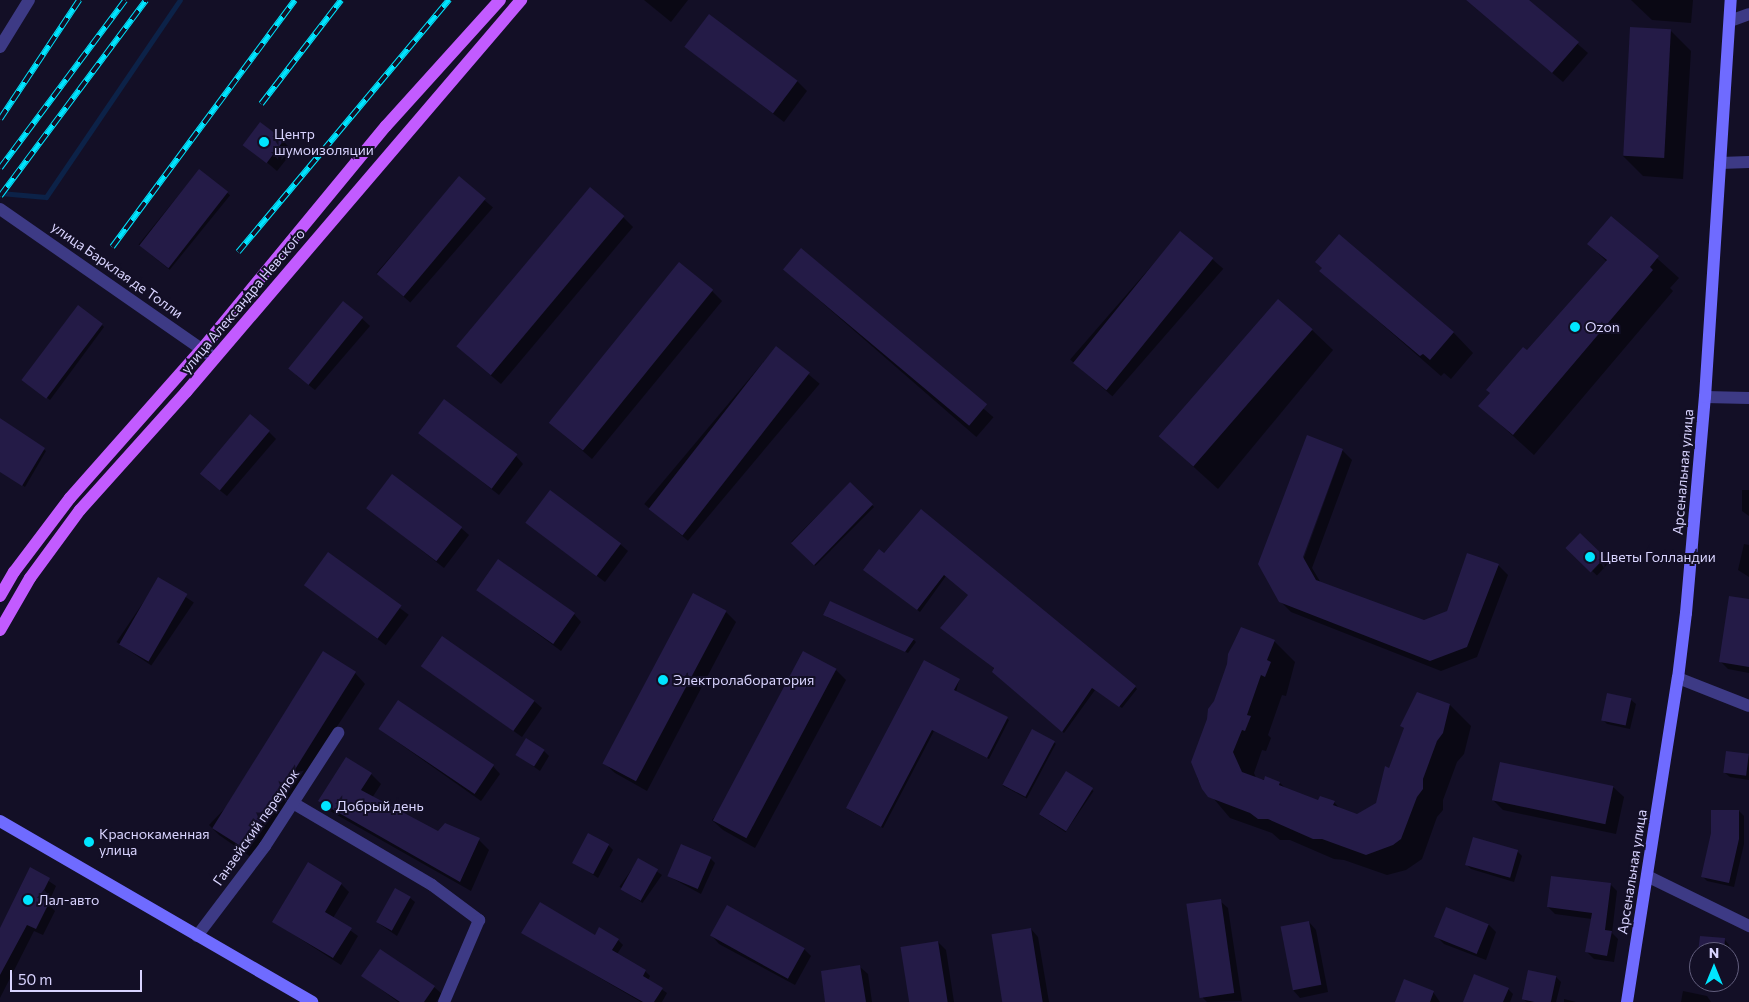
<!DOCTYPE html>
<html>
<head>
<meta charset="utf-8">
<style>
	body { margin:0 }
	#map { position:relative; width:1749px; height:1002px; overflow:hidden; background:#130f26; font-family:Commissioner,sans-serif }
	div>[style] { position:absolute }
	.shadow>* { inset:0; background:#0007; transform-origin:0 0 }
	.stream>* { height:5px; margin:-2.5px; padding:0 2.5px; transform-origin:2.5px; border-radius:2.5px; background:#0c2248 }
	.building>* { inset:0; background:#241b47; transform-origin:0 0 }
	.street>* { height:12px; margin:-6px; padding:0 6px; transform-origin:6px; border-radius:6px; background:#3d3a85 }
	.secondary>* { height:12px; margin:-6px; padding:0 6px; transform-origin:6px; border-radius:6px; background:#6f6bff }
	.primary>* { height:12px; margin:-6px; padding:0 6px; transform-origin:6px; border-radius:6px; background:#c25bff }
	.rail>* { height:5.5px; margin-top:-2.75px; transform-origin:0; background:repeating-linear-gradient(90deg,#130f26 0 11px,#00e5ff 0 22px); box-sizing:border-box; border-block:1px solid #00e5ff }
	.dots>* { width:14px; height:14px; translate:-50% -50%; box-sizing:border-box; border:2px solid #130f26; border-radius:50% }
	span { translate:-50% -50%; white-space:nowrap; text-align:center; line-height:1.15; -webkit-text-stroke:4px #130f26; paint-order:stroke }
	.poi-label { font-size:14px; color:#d9d4ff }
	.left { translate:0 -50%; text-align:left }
	.street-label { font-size:14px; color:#d9d4ff }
	.north { position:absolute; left:1689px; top:942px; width:50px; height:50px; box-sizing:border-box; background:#130f26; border:1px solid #625e7d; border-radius:50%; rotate:0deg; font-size:14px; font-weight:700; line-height:20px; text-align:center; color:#d9d4ff }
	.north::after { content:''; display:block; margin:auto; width:18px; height:22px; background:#00e5ff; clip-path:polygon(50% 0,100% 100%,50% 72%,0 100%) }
	.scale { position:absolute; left:10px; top:970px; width:132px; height:22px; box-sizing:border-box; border:2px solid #d9d4ff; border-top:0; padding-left:6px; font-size:15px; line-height:18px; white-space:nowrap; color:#d9d4ff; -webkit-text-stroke:4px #130f26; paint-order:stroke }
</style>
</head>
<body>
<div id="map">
	<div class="shadow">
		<i style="clip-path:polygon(644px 0,688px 0,671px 22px)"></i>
		<i style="clip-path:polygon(1466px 0,1527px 0,1588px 53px,1563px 82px)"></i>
		<i style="clip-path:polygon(1631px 0,1693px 0,1691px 23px,1652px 20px)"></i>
		<i style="clip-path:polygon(1670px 30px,1691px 51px,1683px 179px,1643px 176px,1623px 156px)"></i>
		<i style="clip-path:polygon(686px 47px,797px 81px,807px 91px,784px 122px)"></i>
		<i style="clip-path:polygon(283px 141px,293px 151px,277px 171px,245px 144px)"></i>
		<i style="left:199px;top:170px;width:40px;height:96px;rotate:39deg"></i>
		<i style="left:459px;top:178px;width:45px;height:126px;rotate:41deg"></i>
		<i style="clip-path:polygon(623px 217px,633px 227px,501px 384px,468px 356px)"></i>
		<i style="clip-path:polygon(1611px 217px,1679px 278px,1670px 288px,1673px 291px,1534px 455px,1480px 406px,1607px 262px,1589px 244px)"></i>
		<i style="left:1181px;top:232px;width:56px;height:169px;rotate:41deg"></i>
		<i style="left:801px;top:250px;width:255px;height:26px;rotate:41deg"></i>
		<i style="clip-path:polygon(1321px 271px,1453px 332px,1473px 353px,1451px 379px,1444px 373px,1441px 376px)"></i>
		<i style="clip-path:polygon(712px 291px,722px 301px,592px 459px,549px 422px)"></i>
		<i style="clip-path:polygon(344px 302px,370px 326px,315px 390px,296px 375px)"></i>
		<i style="clip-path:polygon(102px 325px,104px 327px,50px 400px,26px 382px)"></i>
		<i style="clip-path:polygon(1312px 330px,1333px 350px,1218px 489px,1163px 439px)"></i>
		<i style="left:776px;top:347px;width:57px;height:205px;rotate:40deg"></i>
		<i style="clip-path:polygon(0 418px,46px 451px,25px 487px,0 471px)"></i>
		<i style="clip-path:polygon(269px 432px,276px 439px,227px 496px,208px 481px)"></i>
		<i style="clip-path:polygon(420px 433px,516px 456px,523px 464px,499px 495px)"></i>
		<i style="clip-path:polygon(evenodd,1308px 437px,1342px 450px,1352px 460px,1312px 568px,1321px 583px,1424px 622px,1448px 612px,1468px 555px,1498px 565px,1508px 575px,1477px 657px,1441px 671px,1291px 612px,1280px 601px,1260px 564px,1308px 437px,1340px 453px,1342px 453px,1302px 563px,1300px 562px,1340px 453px)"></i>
		<i style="left:850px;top:483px;width:34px;height:83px;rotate:45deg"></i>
		<i style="clip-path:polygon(1742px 490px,1749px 490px,1749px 516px,1742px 511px)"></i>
		<i style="clip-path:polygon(368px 508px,461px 528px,469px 535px,444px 568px)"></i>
		<i style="clip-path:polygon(921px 511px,1135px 687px,1137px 689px,1122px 708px,1095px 690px,1064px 733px,995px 674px,970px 595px,946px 576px,920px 612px,867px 572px)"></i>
		<i style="clip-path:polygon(527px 523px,620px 544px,628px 551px,605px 582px)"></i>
		<i style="left:1580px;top:535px;width:40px;height:18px;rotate:43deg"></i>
		<i style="clip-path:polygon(1744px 544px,1749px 545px,1749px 577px,1738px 570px)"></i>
		<i style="left:328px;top:554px;width:101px;height:38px;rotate:37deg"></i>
		<i style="left:159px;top:579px;width:42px;height:76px;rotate:34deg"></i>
		<i style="clip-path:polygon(478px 590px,574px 614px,581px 622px,561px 651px)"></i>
		<i style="clip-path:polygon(1749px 600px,1749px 673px,1728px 669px,1721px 662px)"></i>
		<i style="clip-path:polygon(830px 603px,914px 640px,916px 642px,908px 653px,827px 617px)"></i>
		<i style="clip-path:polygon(726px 612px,736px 622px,647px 791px,615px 773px,604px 763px)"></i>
		<i style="clip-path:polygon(1274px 641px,1295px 662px,1286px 696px,1282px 695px,1268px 735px,1271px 738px,1266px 751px,1262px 750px,1254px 773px,1256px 778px,1280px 783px,1286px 789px,1319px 801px,1334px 802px,1341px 810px,1357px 815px,1377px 804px,1405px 729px,1401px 726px,1418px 693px,1450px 705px,1471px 726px,1464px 754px,1457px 762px,1443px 800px,1443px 810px,1437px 817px,1422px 859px,1406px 870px,1387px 875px,1344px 860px,1334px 859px,1290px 840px,1280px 840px,1272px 833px,1230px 818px,1198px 780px,1193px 762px)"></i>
		<i style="clip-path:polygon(423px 666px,534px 701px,542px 708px,522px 737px)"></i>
		<i style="clip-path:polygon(836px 670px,846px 680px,755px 848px,723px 830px,712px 820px)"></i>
		<i style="clip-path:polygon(355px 673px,365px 684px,251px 857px,219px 835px,209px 825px)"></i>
		<i style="clip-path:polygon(959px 680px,956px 692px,1009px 720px,989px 759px,934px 731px,883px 828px,849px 810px,847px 808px)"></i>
		<i style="clip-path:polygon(1608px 694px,1631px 700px,1636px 704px,1630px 729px,1607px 724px,1602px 719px)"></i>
		<i style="clip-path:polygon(379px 729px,493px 766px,500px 774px,481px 801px)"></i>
		<i style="left:1032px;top:731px;width:27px;height:62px;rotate:28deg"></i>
		<i style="clip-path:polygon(544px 751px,549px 756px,540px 771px,517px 755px)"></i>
		<i style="clip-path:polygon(1749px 755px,1749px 780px,1730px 777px,1725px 773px)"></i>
		<i style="left:1067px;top:773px;width:32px;height:50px;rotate:34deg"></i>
		<i style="clip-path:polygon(371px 774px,381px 784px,372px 798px,438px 833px,479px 840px,489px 850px,471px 891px,330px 811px,320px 801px)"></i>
		<i style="clip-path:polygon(1613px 787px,1624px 797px,1616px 834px,1503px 810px,1493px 800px)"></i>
		<i style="clip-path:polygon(1739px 811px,1744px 816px,1744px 844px,1734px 887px,1707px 881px,1702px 876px)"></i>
		<i style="clip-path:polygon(608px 845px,613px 850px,598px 878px,574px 862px)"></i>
		<i style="clip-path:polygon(1517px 851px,1522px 856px,1514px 882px,1471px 869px,1466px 864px)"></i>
		<i style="clip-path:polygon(710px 858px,715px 863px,701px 894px,668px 876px)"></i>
		<i style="left:639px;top:859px;width:28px;height:34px;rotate:35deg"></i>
		<i style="clip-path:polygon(31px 869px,56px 886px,48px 904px,55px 911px,43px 935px,34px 931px,0 998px,0 930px)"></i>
		<i style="clip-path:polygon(341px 884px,349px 892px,333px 918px,358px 936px,341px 965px,274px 922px)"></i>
		<i style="clip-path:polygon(1610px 884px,1617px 891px,1612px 933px,1618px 939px,1614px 962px,1594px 959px,1587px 952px,1592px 919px,1555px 914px,1548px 907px)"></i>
		<i style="clip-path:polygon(410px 898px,415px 902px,397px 936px,378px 923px)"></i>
		<i style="clip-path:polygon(1220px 901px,1228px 908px,1242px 1001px,1207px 1002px,1203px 998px)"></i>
		<i style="clip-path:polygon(1309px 922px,1316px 930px,1328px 992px,1300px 998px,1293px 990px)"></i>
		<i style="clip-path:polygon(1489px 925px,1496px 932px,1486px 960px,1444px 944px,1437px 937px)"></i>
		<i style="clip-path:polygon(1031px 929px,1038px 937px,1049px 1002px,1003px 1002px)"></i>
		<i style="clip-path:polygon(523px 933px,618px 940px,623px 945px,617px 954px,645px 971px,650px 976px,648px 980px,667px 993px,662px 1002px,641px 1002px)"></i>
		<i style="clip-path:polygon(712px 936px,804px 949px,811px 956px,795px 985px,719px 944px)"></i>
		<i style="clip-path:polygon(1725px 940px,1729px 945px,1729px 952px,1699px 952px)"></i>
		<i style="clip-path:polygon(938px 942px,946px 950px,954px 1002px,910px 1002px)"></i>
		<i style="clip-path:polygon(860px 967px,868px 974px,872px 1002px,827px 1002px)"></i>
		<i style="clip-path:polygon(363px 976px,434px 987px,442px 994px,436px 1002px,398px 1002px)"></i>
		<i style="clip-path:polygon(1556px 977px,1561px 982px,1556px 1002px,1527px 1002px,1523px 999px)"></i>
		<i style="clip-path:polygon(1508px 989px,1513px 994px,1510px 1002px,1464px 1002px)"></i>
		<i style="clip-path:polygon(1683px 991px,1707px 996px,1711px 1002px,1681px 1002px)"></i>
		<i style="clip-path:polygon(1433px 992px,1440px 1002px,1397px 1002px)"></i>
		<i style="clip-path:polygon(1564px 999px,1576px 1002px,1564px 1002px)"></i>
	</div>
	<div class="stream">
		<i style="left:0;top:193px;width:46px;rotate:5deg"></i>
		<i style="left:46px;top:197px;width:238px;rotate:-55.8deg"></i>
	</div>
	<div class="building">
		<i style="clip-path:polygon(1466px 0,1529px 0,1579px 42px,1552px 73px)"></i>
		<i style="left:709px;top:14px;width:111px;height:41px;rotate:37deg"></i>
		<i style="left:1630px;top:27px;width:41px;height:129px;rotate:3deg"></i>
		<i style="left:260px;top:122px;width:30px;height:29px;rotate:37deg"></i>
		<i style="left:199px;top:169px;width:37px;height:97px;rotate:38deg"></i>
		<i style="left:459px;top:176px;width:35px;height:128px;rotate:40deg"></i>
		<i style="left:590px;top:187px;width:45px;height:208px;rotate:40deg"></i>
		<i style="clip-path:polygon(1611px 216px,1659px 256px,1650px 267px,1653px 270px,1513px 435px,1478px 406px,1490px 393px,1486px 390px,1523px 347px,1527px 350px,1607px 260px,1587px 244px)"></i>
		<i style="left:1180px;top:231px;width:43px;height:170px;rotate:39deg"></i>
		<i style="clip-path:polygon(1339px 234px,1454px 332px,1430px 360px,1423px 354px,1420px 356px,1319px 271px,1322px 268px,1315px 262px)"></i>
		<i style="left:801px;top:248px;width:243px;height:28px;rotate:40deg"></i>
		<i style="left:679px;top:262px;width:44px;height:207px;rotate:39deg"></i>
		<i style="left:1278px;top:299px;width:46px;height:182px;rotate:41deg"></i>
		<i style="left:343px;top:301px;width:26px;height:87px;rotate:39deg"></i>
		<i style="left:78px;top:305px;width:31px;height:94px;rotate:37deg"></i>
		<i style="left:776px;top:346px;width:43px;height:207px;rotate:38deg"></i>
		<i style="left:444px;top:399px;width:92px;height:43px;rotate:37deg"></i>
		<i style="left:250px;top:414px;width:26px;height:78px;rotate:40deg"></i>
		<i style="clip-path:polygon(0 418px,45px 448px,22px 486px,0 472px)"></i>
		<i style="clip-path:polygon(1307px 435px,1343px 449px,1303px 557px,1316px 580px,1424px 620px,1447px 611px,1467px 553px,1499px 564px,1467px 647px,1430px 661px,1279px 602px,1258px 564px)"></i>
		<i style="left:392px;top:474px;width:88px;height:43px;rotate:37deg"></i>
		<i style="left:850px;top:482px;width:32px;height:85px;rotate:44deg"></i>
		<i style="left:550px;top:490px;width:89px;height:41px;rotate:37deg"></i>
		<i style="clip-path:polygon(921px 509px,1136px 686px,1119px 707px,1092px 688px,1062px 732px,992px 672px,994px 668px,940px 628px,968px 595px,944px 575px,917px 610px,863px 570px,879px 549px,884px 553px)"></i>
		<i style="left:1580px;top:533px;width:35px;height:21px;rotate:44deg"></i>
		<i style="left:328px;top:552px;width:91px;height:41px;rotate:36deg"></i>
		<i style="left:498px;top:559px;width:94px;height:38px;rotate:35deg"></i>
		<i style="left:158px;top:577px;width:34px;height:78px;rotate:30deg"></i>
		<i style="left:693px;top:593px;width:38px;height:193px;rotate:28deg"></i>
		<i style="clip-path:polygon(1729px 596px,1749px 599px,1749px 667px,1719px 662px)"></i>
		<i style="clip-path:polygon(830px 601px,900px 633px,914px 639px,905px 652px,823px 615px)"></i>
		<i style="clip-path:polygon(1241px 627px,1275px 640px,1267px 660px,1271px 662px,1265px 677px,1261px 675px,1247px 715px,1251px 716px,1245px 731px,1242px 730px,1233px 752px,1242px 772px,1264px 780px,1265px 776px,1280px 782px,1279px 785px,1318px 800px,1320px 796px,1335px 801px,1333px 805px,1357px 814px,1376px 803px,1385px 766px,1389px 768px,1404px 728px,1400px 726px,1417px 692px,1450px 704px,1443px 733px,1437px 741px,1423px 779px,1423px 789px,1417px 797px,1401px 839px,1393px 845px,1366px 855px,1322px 839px,1313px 839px,1268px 819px,1258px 819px,1250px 813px,1208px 797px,1202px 789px,1191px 762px,1207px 719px,1208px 709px,1214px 701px,1227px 664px,1228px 654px)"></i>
		<i style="left:442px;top:636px;width:113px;height:37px;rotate:35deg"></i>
		<i style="left:323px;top:651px;width:39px;height:209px;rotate:32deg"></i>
		<i style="left:803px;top:651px;width:38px;height:192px;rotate:28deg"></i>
		<i style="clip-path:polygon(924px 660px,960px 679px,954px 690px,1008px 717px,987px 758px,932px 730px,881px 827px,846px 808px)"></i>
		<i style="left:1607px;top:693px;width:25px;height:28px;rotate:12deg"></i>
		<i style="left:398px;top:700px;width:116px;height:35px;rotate:34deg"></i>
		<i style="left:1032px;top:729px;width:26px;height:63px;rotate:28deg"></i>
		<i style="left:526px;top:738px;width:22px;height:20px;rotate:32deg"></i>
		<i style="left:1726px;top:751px;width:23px;height:22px;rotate:7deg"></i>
		<i style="clip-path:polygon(346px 757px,372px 773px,361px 790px,438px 831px,445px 823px,480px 838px,460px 882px,318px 801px)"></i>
		<i style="left:1500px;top:762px;width:116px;height:39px;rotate:12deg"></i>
		<i style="left:1066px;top:771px;width:32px;height:51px;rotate:32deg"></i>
		<i style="clip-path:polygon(1711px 810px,1739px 810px,1739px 839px,1729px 883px,1701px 877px,1711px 833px)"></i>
		<i style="left:588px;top:833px;width:24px;height:34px;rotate:28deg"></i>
		<i style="left:1473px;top:837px;width:47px;height:29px;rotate:16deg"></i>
		<i style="left:681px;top:844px;width:33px;height:35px;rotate:23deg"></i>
		<i style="left:638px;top:858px;width:23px;height:36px;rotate:29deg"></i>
		<i style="clip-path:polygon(308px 862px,342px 883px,325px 912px,352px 928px,333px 958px,272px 922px)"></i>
		<i style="clip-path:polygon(30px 867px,50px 878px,40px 898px,49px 903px,36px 929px,27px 925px,0 975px,0 928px)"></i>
		<i style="clip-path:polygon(1551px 876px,1611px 883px,1605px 930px,1612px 931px,1607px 956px,1585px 952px,1592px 913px,1547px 907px)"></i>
		<i style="left:395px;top:888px;width:18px;height:39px;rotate:29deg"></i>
		<i style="left:1221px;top:899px;width:95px;height:35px;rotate:82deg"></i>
		<i style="clip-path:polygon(540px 902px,595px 935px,599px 927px,619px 939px,612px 950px,646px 970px,643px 976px,663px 988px,654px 1002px,643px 1002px,521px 933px)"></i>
		<i style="left:727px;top:905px;width:89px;height:35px;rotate:29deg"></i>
		<i style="left:1446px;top:907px;width:46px;height:32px;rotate:22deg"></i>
		<i style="left:1309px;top:921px;width:65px;height:29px;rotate:79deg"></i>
		<i style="left:1031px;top:928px;width:75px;height:40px;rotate:81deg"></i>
		<i style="clip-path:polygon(1700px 936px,1725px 938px,1724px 952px,1698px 952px)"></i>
		<i style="left:938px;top:941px;width:62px;height:38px;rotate:81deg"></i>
		<i style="clip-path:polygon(380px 949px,435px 986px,424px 1002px,400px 1002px,361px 976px)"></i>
		<i style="clip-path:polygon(860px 965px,866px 1002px,825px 1002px,821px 971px)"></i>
		<i style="left:1528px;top:970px;width:29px;height:30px;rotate:12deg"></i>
		<i style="clip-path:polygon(1474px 974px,1509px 988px,1503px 1002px,1463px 1002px)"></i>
		<i style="clip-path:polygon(1404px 979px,1434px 991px,1430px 1002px,1395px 1002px)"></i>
	</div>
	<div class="street">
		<i style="left:1730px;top:21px;width:20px;rotate:-20deg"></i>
		<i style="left:0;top:47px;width:55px;rotate:-58.3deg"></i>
		<i style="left:1720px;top:163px;width:29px;rotate:-2deg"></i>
		<i style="left:0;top:209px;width:261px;rotate:34.8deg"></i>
		<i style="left:1705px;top:397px;width:44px;rotate:1.3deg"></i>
		<i style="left:1678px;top:678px;width:76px;rotate:21.5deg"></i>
		<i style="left:293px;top:803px;width:161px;rotate:30.5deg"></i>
		<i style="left:432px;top:885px;width:59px;rotate:36.7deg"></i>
		<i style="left:479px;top:920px;width:89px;rotate:113.1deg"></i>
		<i style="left:1647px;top:876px;width:114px;rotate:26.1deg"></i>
		<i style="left:197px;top:936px;width:113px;rotate:-52.9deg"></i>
		<i style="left:265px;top:846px;width:135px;rotate:-57.1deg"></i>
	</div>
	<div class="secondary">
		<i style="left:0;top:821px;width:361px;rotate:30.1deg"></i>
		<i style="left:1627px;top:1002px;width:328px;rotate:-81.1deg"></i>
		<i style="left:1678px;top:678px;width:65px;rotate:-83deg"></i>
		<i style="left:1686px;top:613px;width:217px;rotate:-85deg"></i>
		<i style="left:1705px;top:397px;width:398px;rotate:-86.3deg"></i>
	</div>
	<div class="primary">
		<i style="left:0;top:596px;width:28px;rotate:-60deg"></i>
		<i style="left:14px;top:572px;width:93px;rotate:-52.9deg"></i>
		<i style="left:70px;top:498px;width:199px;rotate:-48.5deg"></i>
		<i style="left:202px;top:349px;width:289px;rotate:-50.5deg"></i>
		<i style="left:386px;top:126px;width:170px;rotate:-47.9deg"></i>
		<i style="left:0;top:630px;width:60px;rotate:-60deg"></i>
		<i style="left:30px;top:578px;width:84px;rotate:-53.7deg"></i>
		<i style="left:80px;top:510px;width:159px;rotate:-48.1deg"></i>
		<i style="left:186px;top:392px;width:516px;rotate:-49.48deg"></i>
	</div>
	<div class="rail">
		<i style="left:261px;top:104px;width:131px;rotate:-52.4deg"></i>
		<i style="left:0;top:119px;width:143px;rotate:-56.4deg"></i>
		<i style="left:0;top:168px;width:209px;rotate:-53.3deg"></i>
		<i style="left:0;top:196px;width:244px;rotate:-53.3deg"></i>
		<i style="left:112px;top:247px;width:307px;rotate:-53.5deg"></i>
		<i style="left:238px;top:252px;width:329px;rotate:-50.1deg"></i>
	</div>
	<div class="dots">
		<i style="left:264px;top:142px;background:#00e5ff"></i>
		<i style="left:1575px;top:327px;background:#00e5ff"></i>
		<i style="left:1590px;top:557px;background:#00e5ff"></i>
		<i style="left:663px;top:680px;background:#00e5ff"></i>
		<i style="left:326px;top:806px;background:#00e5ff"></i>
		<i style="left:89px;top:842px;background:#00e5ff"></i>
		<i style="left:28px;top:900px;background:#00e5ff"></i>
	</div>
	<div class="poi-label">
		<span class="left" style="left:274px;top:142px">Центр<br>шумоизоляции</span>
		<span class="left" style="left:1585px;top:327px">Ozon</span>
		<span class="left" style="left:1600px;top:557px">Цветы Голландии</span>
		<span class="left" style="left:673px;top:680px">Электролаборатория</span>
		<span class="left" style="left:336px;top:806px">Добрый день</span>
		<span class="left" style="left:99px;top:842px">Краснокаменная<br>улица</span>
		<span class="left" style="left:38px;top:900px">Лал-авто</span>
	</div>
	<div class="street-label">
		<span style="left:117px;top:270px;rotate:35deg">улица Барклая де Толли</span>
		<span style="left:243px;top:301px;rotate:-50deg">улица Александра Невского</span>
		<span style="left:1683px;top:472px;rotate:-85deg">Арсенальная улица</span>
		<span style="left:256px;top:827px;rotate:-55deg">Ганзейский переулок</span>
		<span style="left:1632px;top:872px;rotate:-81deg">Арсенальная улица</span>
	</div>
	<div class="north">N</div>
	<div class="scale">50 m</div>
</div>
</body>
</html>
